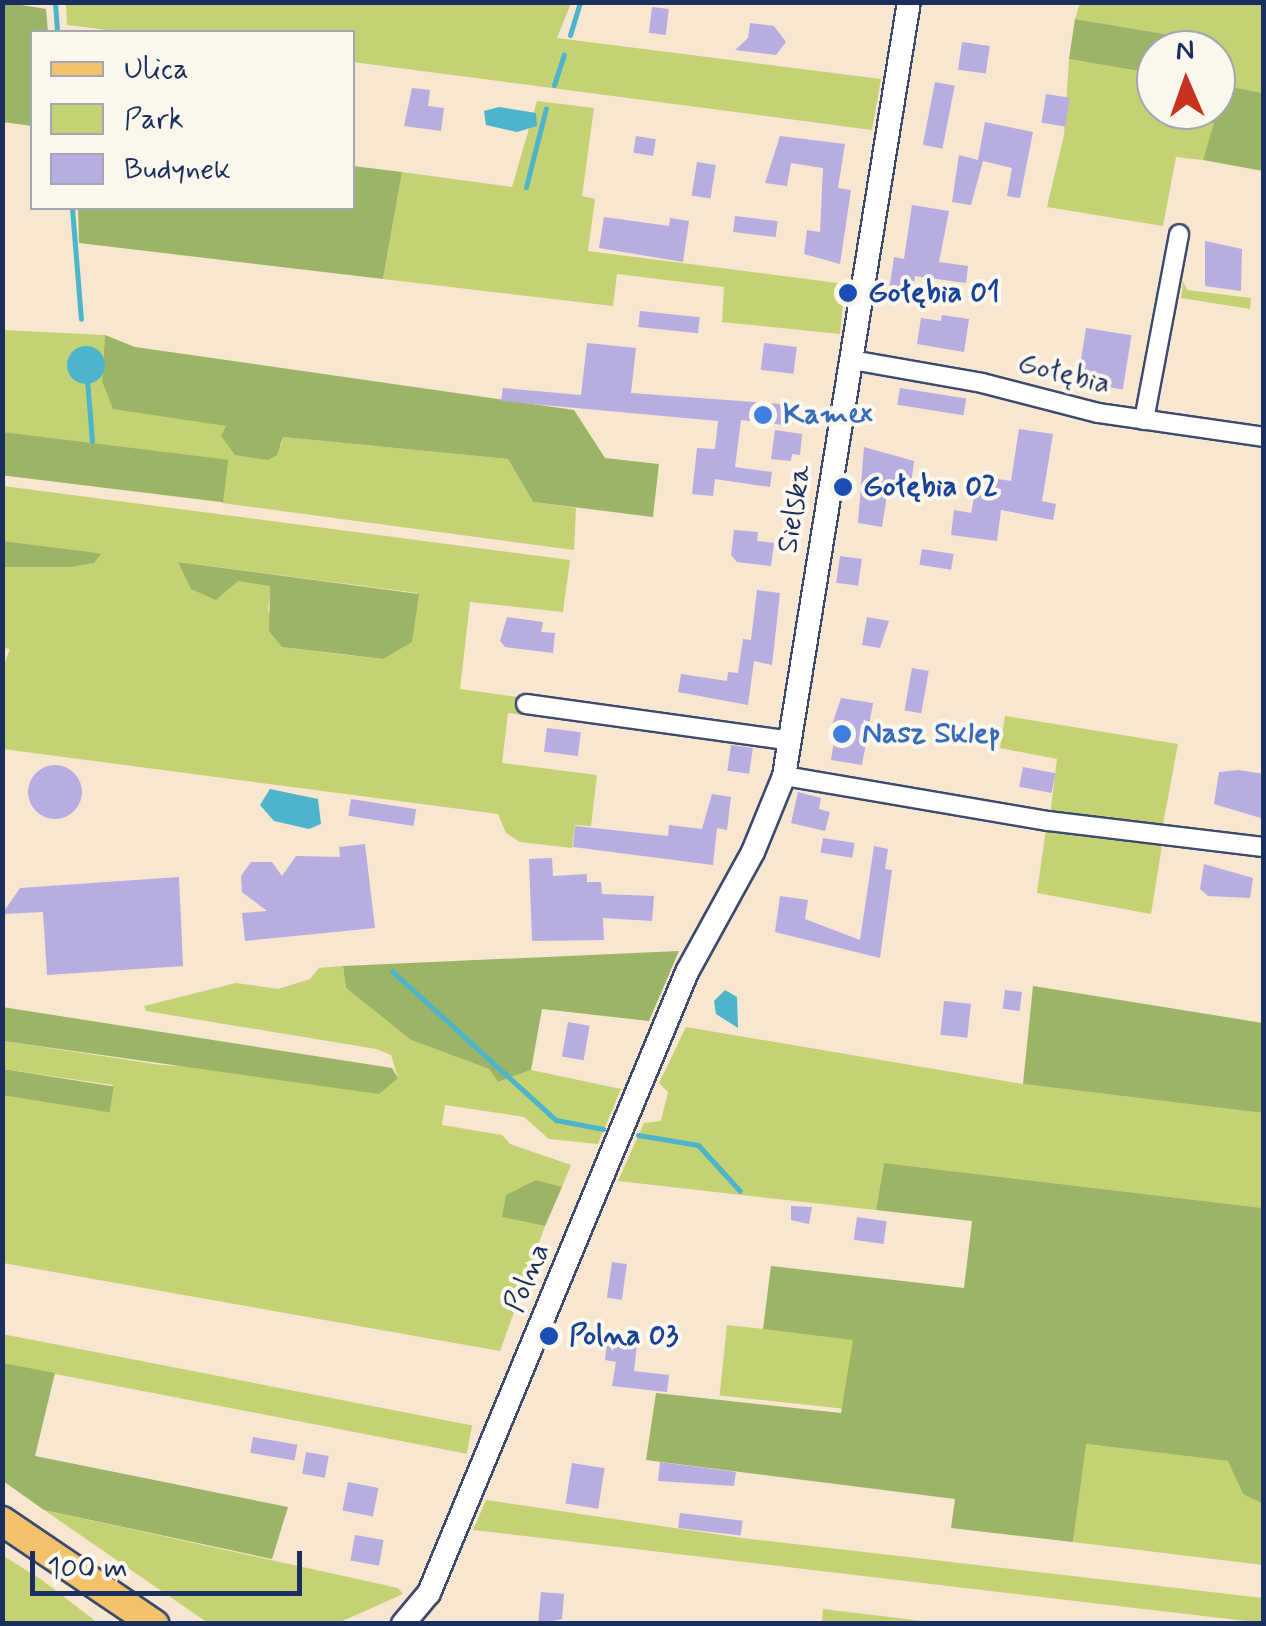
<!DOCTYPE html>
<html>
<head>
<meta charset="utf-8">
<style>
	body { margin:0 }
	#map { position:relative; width:1266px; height:1626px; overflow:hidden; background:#f7e6d0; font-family:Mynerve,sans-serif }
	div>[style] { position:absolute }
	.green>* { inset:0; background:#c4d274; transform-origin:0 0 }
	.forest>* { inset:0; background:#9bb466; transform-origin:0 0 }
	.water>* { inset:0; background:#4cb4cb }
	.round { border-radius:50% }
	.stream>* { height:5px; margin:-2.5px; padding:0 2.5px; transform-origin:2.5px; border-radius:2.5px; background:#4cb4cb }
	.building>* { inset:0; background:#b7ade1; transform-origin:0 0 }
	.roads { filter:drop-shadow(2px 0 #3c4a6f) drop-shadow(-2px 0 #3c4a6f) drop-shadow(0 2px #3c4a6f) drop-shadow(0 -2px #3c4a6f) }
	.minor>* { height:18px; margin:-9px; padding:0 9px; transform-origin:9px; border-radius:9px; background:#fff }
	.tertiary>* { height:22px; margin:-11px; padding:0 11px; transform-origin:11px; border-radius:11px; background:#fff }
	.primary>* { height:28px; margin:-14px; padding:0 14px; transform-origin:14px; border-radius:14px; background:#f2c36a }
	.dots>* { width:28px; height:28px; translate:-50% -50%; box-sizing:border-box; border:5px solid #fbf7ec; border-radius:50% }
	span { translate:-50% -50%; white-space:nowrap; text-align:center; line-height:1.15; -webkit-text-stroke:8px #fbf7ec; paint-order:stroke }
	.transit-label { font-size:30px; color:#164399; font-weight:700 }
	.left { translate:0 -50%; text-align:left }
	.street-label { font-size:30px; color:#1b2f5e }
	.shop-label { font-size:30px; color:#366cbe; font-weight:700 }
	.frame { position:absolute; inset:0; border:5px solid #1b2f5e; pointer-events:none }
	.legend { position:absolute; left:30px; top:30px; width:325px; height:180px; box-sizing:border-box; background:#fbf7ec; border:2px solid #a1a7b3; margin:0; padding:12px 18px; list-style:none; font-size:30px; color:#1b2f5e }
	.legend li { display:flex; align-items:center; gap:20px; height:50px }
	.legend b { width:50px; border:2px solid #a1a7b3 }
	.north { position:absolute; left:1136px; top:30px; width:100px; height:100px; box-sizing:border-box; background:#fbf7ec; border:2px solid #a1a7b3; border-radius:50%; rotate:358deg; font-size:28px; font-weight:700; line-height:40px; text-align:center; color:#1b2f5e }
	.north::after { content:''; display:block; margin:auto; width:35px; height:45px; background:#c8321e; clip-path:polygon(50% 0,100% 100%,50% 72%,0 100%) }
	.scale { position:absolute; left:30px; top:1551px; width:272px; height:45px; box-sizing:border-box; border:5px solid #1b2f5e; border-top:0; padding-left:12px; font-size:30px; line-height:35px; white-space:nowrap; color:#1b2f5e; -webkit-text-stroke:8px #fbf7ec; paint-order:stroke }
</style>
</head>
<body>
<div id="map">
	<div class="green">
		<i style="clip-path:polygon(66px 3px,571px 3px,557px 38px,881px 79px,872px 130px,353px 62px,352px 32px,124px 32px,67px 25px)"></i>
		<i style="clip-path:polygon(1080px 3px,1263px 3px,1263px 93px,1216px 84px,1217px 43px,1075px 19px)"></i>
		<i style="clip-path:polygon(1069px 59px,1156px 74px,1156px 110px,1190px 110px,1187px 117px,1215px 122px,1203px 160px,1176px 157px,1163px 226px,1047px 207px,1064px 135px)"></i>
		<i style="clip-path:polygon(537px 101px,594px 108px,582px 196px,595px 199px,588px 251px,845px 284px,840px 334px,722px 322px,724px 287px,617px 274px,613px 306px,383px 279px,402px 172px,512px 187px)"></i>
		<i style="clip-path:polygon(1183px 281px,1187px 290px,1251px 298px,1250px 309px,1181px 298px)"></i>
		<i style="clip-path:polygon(2px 330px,105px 335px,102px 381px,281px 446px,283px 437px,508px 459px,533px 502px,576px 508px,574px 550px,222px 503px,227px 460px,3px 432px)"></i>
		<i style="clip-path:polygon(evenodd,3px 486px,570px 560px,563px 612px,470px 602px,460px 689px,525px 698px,523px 715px,508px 713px,502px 763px,597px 775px,591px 826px,575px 825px,572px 848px,520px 842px,506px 833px,498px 814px,3px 749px,3px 668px,10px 649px,3px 648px,2px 567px,94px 563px,83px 551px,3px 541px,3px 486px,179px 563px,179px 562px,418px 593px,383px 659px,346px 655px,282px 647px,268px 610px,271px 586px,179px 563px)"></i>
		<i style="clip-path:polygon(1005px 716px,1178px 744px,1163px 824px,1050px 816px,1057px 759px,1000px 748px)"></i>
		<i style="clip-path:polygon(1046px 829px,1163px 839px,1151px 914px,1037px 893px)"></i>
		<i style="clip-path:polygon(343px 966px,346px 988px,411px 1040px,489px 1069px,498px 1082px,531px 1070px,621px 1089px,598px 1144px,549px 1139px,524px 1117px,445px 1105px,442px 1125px,502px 1135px,510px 1144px,571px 1165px,562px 1187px,535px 1180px,502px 1217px,545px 1226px,500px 1351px,3px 1263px,3px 1095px,99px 1110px,113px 1085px,3px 1069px,3px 1041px,161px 1065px,398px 1078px,391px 1055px,376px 1049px,146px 1011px,144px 1006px,236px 983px,278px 989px,310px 979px,319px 968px)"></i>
		<i style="clip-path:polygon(686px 1027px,1023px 1084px,1263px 1113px,1263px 1208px,884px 1163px,876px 1210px,618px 1181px,644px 1123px,661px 1121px,668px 1092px,659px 1083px)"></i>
		<i style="left:727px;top:1325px;width:127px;height:71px;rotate:6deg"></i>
		<i style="left:2px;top:1334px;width:479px;height:29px;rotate:11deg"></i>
		<i style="clip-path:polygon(1085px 1444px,1229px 1461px,1243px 1494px,1263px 1504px,1263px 1565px,1073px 1542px)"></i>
		<i style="clip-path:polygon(486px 1500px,742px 1538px,1263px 1598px,1263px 1623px,473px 1530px)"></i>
		<i style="clip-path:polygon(44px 1510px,398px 1588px,403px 1594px,338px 1623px,208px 1623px)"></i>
		<i style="clip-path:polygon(2px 1555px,42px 1580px,98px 1623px,3px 1623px)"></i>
		<i style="clip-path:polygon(823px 1609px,939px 1623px,822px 1623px)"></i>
	</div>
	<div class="forest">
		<i style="clip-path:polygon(3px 2px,46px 9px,48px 32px,32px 32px,32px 126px,3px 122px)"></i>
		<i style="clip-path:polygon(1075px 19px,1218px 43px,1215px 50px,1156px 50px,1156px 74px,1069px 59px)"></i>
		<i style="clip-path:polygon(1216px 84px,1263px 93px,1263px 171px,1203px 160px,1214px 123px,1186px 118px,1190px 110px,1216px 110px)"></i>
		<i style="clip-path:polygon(353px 166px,402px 172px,383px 279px,79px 243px,78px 208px,352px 208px)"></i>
		<i style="clip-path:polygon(105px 335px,135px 347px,574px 410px,605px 458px,659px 464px,653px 517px,533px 502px,508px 459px,283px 437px,277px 455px,268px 460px,235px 455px,221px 436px,226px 426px,113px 409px,102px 381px)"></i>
		<i style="left:3px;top:432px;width:227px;height:43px;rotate:7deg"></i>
		<i style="clip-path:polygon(3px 541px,83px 551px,101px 554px,94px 563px,70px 567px,3px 567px)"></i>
		<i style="clip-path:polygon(178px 562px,419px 594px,412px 642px,383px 659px,282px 647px,269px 631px,270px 586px,238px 581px,216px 600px,191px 589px)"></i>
		<i style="clip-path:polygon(679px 951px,649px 1021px,542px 1009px,531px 1070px,498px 1082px,489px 1069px,411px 1040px,346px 988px,343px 966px)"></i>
		<i style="clip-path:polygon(1033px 986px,1263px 1023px,1263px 1113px,1023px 1084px)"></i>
		<i style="clip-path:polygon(2px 1007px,392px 1068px,398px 1078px,379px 1094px,3px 1041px)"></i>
		<i style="left:3px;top:1069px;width:112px;height:26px;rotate:9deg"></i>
		<i style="clip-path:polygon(884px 1163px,1263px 1208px,1263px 1504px,1243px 1494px,1228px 1461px,1086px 1444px,1073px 1542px,951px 1528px,955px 1499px,646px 1460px,656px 1393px,841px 1413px,853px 1340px,763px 1329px,771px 1266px,964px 1288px,972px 1221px,876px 1210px)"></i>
		<i style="clip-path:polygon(536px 1180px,562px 1187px,545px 1226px,502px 1217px,506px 1195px)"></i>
		<i style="clip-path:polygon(2px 1363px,55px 1373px,35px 1456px,288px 1507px,272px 1559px,44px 1510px,3px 1481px)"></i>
	</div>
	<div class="water">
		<i style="clip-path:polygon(499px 107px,536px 113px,537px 126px,517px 132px,486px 125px,484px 111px)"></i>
		<i class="round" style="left:67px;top:346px;width:38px;height:38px"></i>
		<i style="clip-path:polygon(270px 789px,318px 799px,321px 824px,309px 829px,274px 821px,260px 805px)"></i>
		<i style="clip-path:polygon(725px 990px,737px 997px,738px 1028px,716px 1014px,714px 1001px)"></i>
	</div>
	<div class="stream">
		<i style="left:55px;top:2px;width:30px;rotate:86deg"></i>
		<i style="left:570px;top:35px;width:34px;rotate:-73deg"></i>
		<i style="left:554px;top:85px;width:32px;rotate:-72deg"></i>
		<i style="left:526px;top:187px;width:81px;rotate:-75.8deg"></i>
		<i style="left:72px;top:208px;width:111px;rotate:85.4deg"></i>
		<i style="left:87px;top:379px;width:62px;rotate:85.4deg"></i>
		<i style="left:392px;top:971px;width:222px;rotate:42.3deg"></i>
		<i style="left:556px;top:1120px;width:48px;rotate:10.8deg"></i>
		<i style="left:638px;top:1135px;width:61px;rotate:9.5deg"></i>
		<i style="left:698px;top:1145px;width:62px;rotate:47.6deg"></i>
	</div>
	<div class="building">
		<i style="left:652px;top:7px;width:17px;height:26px;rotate:7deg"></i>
		<i style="clip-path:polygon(750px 23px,774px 26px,786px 42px,776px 55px,735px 50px,748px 38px)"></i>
		<i style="left:962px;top:42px;width:28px;height:28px;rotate:8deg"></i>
		<i style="left:935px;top:82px;width:20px;height:64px;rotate:11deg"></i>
		<i style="clip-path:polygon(412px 88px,430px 90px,428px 106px,444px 108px,441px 131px,404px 126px)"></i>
		<i style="left:1046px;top:94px;width:24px;height:29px;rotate:9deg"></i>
		<i style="clip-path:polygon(985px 122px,1033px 132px,1020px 198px,1007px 196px,1012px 168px,983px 161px,971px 205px,952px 202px,959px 155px,978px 160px)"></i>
		<i style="left:636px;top:136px;width:20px;height:17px;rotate:9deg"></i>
		<i style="clip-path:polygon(780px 136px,845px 144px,838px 188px,851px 190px,840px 264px,804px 254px,807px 230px,820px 232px,823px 168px,791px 163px,787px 186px,765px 183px)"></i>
		<i style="left:697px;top:162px;width:19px;height:34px;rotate:9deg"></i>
		<i style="clip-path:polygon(912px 205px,949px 211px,939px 262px,968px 266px,966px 283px,915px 276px,911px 301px,888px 298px,894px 257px,904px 259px)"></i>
		<i style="left:735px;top:216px;width:43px;height:16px;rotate:7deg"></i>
		<i style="clip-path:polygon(604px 217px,669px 226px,670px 218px,689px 221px,683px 262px,599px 248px)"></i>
		<i style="clip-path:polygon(1205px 241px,1242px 249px,1241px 291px,1205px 286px)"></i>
		<i style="left:640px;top:311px;width:60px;height:16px;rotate:6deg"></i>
		<i style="clip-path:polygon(942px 315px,969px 319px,964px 352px,917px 344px,921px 318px,941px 321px)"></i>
		<i style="left:1086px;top:328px;width:46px;height:55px;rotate:9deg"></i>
		<i style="clip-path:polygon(587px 343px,636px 348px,631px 393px,781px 404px,784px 425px,741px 420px,735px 467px,772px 472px,770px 487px,715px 479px,713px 496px,692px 494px,697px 448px,715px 449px,718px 421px,501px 401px,503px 388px,581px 395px)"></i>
		<i style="left:764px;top:343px;width:33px;height:27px;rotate:7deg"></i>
		<i style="left:900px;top:388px;width:67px;height:17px;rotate:9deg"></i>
		<i style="clip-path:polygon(1019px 429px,1053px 434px,1042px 501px,1056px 504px,1053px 520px,1001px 510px,997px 541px,951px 535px,954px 510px,971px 513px,978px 476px,1011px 481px)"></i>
		<i style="clip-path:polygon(775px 430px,802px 434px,800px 455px,792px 454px,791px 461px,771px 459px)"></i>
		<i style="clip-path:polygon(864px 447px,914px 461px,911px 485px,889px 482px,882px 527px,858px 523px)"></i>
		<i style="clip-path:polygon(734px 530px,758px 532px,757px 541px,774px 543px,771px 566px,737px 562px,731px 555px)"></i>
		<i style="left:922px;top:549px;width:32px;height:16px;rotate:9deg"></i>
		<i style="left:840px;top:556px;width:22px;height:27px;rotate:8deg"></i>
		<i style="clip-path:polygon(757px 590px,780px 593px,772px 665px,754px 661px,748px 705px,678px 692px,681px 674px,727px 681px,728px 672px,738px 673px,743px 639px,751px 640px)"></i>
		<i style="clip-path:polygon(507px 617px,543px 622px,541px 632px,555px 633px,553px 653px,505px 647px,500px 641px)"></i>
		<i style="clip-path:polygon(867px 617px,889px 621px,880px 648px,862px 645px)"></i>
		<i style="left:912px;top:668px;width:17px;height:43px;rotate:10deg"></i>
		<i style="clip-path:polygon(841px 698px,873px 703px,862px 765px,831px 760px,835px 735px,829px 734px)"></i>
		<i style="left:547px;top:728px;width:34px;height:24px;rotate:7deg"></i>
		<i style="left:731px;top:745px;width:22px;height:26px;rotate:8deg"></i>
		<i class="round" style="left:28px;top:765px;width:54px;height:54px"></i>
		<i style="left:1023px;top:767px;width:33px;height:20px;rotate:11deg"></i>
		<i style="clip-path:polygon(1238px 770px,1264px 774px,1264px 819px,1214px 804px,1219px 772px)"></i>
		<i style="clip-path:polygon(798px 792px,821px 798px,819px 809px,830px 812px,825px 831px,791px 823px)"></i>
		<i style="clip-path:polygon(712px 794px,731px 797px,727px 830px,717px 828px,713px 865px,573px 847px,575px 826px,668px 836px,669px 825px,702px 829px)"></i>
		<i style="left:351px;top:799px;width:66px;height:17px;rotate:9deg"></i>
		<i style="left:823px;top:838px;width:32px;height:15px;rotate:9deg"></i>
		<i style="clip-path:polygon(365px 844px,375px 928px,245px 941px,242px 913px,267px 911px,242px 892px,241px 876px,251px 862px,272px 862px,282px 876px,296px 856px,340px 857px,339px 847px)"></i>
		<i style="clip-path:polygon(874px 846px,888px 849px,885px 869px,892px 870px,880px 958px,775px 932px,780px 896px,808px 900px,805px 919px,860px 940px)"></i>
		<i style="clip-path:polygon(552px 858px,553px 876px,587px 874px,587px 882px,601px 882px,602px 894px,654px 896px,652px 921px,603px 918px,604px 940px,532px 941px,529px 859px)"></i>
		<i style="clip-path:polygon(1204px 864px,1253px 878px,1250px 898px,1208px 896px,1200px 889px)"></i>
		<i style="clip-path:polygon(179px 877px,183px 966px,47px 975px,43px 912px,2px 914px,20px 888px)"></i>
		<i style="left:1005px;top:990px;width:17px;height:19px;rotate:7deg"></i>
		<i style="left:944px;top:1001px;width:27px;height:34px;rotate:6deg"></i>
		<i style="left:568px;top:1022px;width:22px;height:35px;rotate:10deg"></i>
		<i style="clip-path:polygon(791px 1206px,812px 1207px,809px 1224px,791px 1220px)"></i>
		<i style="left:857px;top:1217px;width:30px;height:23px;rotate:8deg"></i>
		<i style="left:612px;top:1262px;width:15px;height:36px;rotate:8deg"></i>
		<i style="clip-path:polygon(608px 1333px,638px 1336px,634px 1371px,669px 1375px,667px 1392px,612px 1386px,616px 1362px,605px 1360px)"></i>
		<i style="left:253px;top:1437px;width:45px;height:16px;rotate:10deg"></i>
		<i style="left:306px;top:1452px;width:23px;height:22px;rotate:10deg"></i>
		<i style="clip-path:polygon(660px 1462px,736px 1472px,734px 1486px,658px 1481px)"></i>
		<i style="left:572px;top:1463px;width:33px;height:41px;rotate:9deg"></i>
		<i style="left:348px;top:1482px;width:31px;height:29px;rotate:11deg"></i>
		<i style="left:680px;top:1513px;width:63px;height:15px;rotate:7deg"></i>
		<i style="left:355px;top:1535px;width:29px;height:26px;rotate:10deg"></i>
		<i style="clip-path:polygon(541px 1592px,564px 1594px,562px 1619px,538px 1624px)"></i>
	</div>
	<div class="roads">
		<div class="minor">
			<i style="left:852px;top:360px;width:132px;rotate:10deg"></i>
			<i style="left:982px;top:383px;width:120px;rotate:14.5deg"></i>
			<i style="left:1098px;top:413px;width:168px;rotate:8.2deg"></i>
			<i style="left:1144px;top:420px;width:189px;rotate:-79.3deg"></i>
			<i style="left:526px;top:704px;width:268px;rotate:7.9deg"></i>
			<i style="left:784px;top:776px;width:268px;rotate:9.7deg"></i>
			<i style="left:1048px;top:821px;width:218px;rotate:6.9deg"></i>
		</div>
		<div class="tertiary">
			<i style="left:403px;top:1624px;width:40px;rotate:-50deg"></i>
			<i style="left:429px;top:1593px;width:672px;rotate:-67.44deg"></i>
			<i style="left:687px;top:972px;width:137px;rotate:-61.2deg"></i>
			<i style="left:753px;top:852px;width:82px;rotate:-67.8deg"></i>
			<i style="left:784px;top:776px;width:784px;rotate:-80.83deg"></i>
		</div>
		<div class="primary">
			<i style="left:2px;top:1521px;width:184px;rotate:34.1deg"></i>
		</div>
	</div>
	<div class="dots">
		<i style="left:848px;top:293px;background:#1a4fb4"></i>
		<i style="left:763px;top:415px;background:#3f7fe0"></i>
		<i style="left:843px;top:487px;background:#1a4fb4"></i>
		<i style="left:842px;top:734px;background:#3f7fe0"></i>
		<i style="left:549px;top:1336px;background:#1a4fb4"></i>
	</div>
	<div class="transit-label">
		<span class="left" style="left:868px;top:293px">Gołębia 01</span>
		<span class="left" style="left:863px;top:487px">Gołębia 02</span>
		<span class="left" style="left:569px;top:1336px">Polna 03</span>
	</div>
	<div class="street-label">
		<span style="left:1064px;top:374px;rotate:14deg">Gołębia</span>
		<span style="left:795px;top:509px;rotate:-81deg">Sielska</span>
		<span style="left:528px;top:1278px;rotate:-67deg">Polna</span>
	</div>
	<div class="shop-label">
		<span class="left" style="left:783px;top:415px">Kamex</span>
		<span class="left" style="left:862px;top:734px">Nasz Sklep</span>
	</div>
	<div class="frame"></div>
	<ul class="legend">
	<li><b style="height:12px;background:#f2c36a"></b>Ulica</li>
	<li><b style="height:28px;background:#c4d274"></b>Park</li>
	<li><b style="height:28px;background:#b7ade1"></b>Budynek</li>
	</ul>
	<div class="north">N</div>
	<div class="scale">100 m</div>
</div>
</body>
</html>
